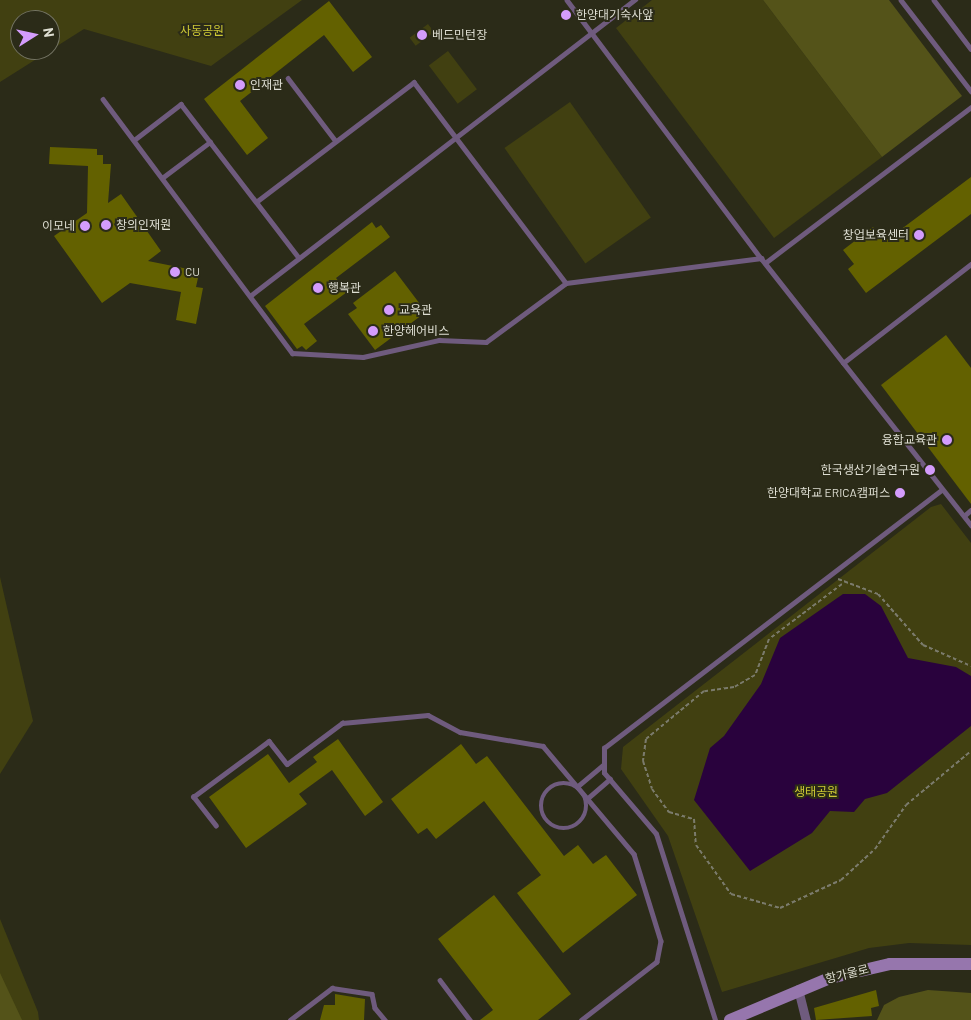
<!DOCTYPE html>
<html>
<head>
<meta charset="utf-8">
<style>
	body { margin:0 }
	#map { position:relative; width:971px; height:1020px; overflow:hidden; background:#2b2b18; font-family:Barlow,"Noto Sans KR",sans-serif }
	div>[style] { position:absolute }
	.green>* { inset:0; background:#414011; transform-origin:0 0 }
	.forest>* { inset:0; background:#545319 }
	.water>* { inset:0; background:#29023d }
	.building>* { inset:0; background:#636100 }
	.path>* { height:2px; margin-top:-1px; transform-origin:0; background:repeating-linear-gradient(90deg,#7b7b6c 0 4px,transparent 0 6.5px) }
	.lane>* { height:4.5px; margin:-2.25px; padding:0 2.25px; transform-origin:2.25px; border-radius:2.25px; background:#6f5b7e }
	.lane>.ring { margin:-2.25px; padding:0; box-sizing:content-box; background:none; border:4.5px solid #6f5b7e; border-radius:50% }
	.street>* { height:9px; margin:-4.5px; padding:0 4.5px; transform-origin:4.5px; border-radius:4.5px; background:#6f5b7e }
	.secondary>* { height:12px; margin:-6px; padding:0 6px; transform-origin:6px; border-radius:6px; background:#9676ad }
	.dots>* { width:14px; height:14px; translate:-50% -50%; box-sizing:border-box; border:2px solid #2b2b18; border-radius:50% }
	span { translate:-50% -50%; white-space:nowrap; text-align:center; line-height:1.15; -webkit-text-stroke:4px #2b2b18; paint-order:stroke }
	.poi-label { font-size:12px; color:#deded2 }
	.left { translate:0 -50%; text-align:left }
	.right { translate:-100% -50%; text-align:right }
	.park-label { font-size:12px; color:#cdc834 }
	.street-label { font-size:12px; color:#deded2 }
	.north { position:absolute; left:10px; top:10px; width:50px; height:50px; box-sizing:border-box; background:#2b2b18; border:1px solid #737362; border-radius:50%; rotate:80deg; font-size:14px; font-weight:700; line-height:20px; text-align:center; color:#deded2 }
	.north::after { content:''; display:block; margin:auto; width:18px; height:22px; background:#d49cfc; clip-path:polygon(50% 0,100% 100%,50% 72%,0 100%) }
</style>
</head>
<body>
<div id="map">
	<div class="green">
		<i style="clip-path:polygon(evenodd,0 0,302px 0,211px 66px,84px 29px,0 82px,0 0,20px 20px,50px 20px,50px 50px,20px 50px,20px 20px)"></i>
		<i style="clip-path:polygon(652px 0,763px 0,882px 157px,774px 238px,616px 28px)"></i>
		<i style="left:428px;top:24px;width:10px;height:23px;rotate:53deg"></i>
		<i style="left:448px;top:51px;width:48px;height:24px;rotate:53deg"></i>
		<i style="left:570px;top:102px;width:141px;height:80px;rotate:55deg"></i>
		<i style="clip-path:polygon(941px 504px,971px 543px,971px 945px,909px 943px,869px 948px,722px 992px,668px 836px,621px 769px,623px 747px,931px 507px)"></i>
		<i style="clip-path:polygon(0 577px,33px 721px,0 774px)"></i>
		<i style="clip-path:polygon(0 919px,38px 1012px,39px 1020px,0 1020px)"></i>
	</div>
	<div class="forest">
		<i style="clip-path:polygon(763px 0,889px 0,962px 96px,882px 157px)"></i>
		<i style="clip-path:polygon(0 973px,22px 1020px,0 1020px)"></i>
		<i style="clip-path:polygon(928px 990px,971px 993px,971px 1020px,877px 1020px,884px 1005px,899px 997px)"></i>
	</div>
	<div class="water">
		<i style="clip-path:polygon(843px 594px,865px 594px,881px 606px,908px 658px,956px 667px,971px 676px,971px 726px,887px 793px,865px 799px,854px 812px,830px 811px,812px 833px,750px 871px,694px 800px,710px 748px,724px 736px,761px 684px,780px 638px)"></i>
	</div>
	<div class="building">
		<i style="clip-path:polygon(329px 1px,372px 57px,353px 72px,324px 35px,240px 101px,268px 138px,247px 155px,204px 99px)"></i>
		<i style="clip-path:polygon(50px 147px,97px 149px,97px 155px,103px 155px,103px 164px,111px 164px,108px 203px,121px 194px,161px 251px,148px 261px,193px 270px,192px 277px,198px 278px,196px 287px,203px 288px,196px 324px,176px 320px,181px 292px,130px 283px,102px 303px,54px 236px,87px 213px,88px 166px,49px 164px)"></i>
		<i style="clip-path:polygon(971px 177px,971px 214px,866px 293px,848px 269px,854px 264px,843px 250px,873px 227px,884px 242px)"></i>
		<i style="clip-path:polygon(372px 222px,376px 228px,381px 225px,390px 237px,336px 278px,347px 292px,304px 324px,317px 341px,306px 350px,302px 346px,297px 349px,265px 306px)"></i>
		<i style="clip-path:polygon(395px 271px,426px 312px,375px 350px,348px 314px,357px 308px,353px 303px)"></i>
		<i style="clip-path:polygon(946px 335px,971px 368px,971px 504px,881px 385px)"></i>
		<i style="clip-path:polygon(338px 739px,383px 802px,365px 816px,332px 770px,299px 794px,307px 804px,246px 848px,209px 797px,268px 754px,289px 783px,317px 762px,313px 757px)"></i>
		<i style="clip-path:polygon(461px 744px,476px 764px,487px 756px,564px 856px,578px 845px,593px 864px,606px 855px,637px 895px,563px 953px,517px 893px,541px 875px,484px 801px,436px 839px,427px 828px,418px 834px,391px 799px)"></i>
		<i style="clip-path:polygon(494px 895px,571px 994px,538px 1020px,480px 1020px,493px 1010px,438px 939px)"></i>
		<i style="clip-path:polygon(876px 990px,879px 1006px,871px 1008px,872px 1016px,816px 1020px,814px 1008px)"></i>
		<i style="clip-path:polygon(335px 994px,365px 999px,364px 1020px,320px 1020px,324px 1005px,335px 1005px)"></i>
	</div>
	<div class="path">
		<i style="left:838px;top:579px;width:43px;rotate:20.6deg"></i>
		<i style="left:878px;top:594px;width:68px;rotate:48.6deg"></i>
		<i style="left:923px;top:645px;width:52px;rotate:23.6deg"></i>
		<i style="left:842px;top:584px;width:91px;rotate:143deg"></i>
		<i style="left:769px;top:639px;width:39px;rotate:111deg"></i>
		<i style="left:755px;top:675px;width:24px;rotate:150deg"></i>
		<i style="left:734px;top:687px;width:30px;rotate:172deg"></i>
		<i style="left:704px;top:691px;width:75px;rotate:140.4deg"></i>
		<i style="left:646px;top:739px;width:22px;rotate:98deg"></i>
		<i style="left:643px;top:761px;width:29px;rotate:72deg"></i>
		<i style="left:652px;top:789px;width:29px;rotate:54deg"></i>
		<i style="left:669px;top:812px;width:26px;rotate:16deg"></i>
		<i style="left:694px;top:819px;width:26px;rotate:86deg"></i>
		<i style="left:696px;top:845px;width:60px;rotate:54.5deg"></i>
		<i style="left:731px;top:894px;width:51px;rotate:15.9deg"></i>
		<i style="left:780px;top:908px;width:67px;rotate:-24.7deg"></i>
		<i style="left:841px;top:880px;width:46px;rotate:-42.4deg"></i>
		<i style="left:875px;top:849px;width:54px;rotate:-54.8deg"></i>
		<i style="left:906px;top:805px;width:85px;rotate:-39.7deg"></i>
	</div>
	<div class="lane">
		<i style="left:567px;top:0;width:323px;rotate:53.1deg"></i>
		<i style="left:761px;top:258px;width:340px;rotate:51.8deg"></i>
		<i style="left:901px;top:0;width:115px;rotate:52.4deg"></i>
		<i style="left:934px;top:0;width:61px;rotate:52.9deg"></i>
		<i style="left:288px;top:78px;width:78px;rotate:52.8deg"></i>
		<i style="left:103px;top:99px;width:317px;rotate:53.3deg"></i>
		<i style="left:292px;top:353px;width:71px;rotate:3.2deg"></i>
		<i style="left:363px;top:357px;width:78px;rotate:-12.6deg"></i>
		<i style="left:439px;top:340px;width:47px;rotate:2.4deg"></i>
		<i style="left:486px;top:342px;width:99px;rotate:-36.4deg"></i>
		<i style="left:566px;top:283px;width:197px;rotate:-7.3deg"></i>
		<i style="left:134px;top:140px;width:59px;rotate:-37.5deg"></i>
		<i style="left:181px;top:104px;width:194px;rotate:52.5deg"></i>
		<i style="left:162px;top:178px;width:60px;rotate:-36.9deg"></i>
		<i style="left:256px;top:202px;width:198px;rotate:-37.2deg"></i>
		<i style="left:414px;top:82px;width:252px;rotate:52.9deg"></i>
		<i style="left:765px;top:263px;width:258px;rotate:-37.1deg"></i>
		<i style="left:250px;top:296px;width:486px;rotate:-37.6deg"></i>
		<i style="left:843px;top:363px;width:162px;rotate:-37.7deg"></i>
		<i style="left:964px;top:516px;width:9px;rotate:-41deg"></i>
		<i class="ring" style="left:541px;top:783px;width:41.5px;height:41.5px"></i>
		<i style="left:578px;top:786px;width:33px;rotate:-40deg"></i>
		<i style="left:588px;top:798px;width:29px;rotate:-41deg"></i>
		<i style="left:216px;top:826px;width:37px;rotate:-128deg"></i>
		<i style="left:193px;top:797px;width:94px;rotate:-36.4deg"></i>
		<i style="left:269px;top:741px;width:29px;rotate:52deg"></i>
		<i style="left:287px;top:764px;width:69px;rotate:-36.7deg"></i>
		<i style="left:342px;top:723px;width:86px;rotate:-5.3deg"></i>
		<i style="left:428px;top:715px;width:36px;rotate:28deg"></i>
		<i style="left:460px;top:732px;width:84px;rotate:9.6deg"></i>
		<i style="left:543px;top:746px;width:141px;rotate:49.9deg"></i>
		<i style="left:634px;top:854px;width:91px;rotate:72.8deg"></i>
		<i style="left:661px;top:941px;width:21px;rotate:101deg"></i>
		<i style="left:657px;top:962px;width:95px;rotate:142.3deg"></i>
		<i style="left:440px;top:980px;width:50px;rotate:53.1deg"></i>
		<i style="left:290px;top:1020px;width:53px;rotate:-37.3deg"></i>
		<i style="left:332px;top:988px;width:40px;rotate:8.5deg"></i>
		<i style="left:372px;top:994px;width:14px;rotate:78deg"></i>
		<i style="left:375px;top:1008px;width:16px;rotate:50deg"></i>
		<i style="left:715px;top:1020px;width:195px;rotate:-107.6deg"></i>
		<i style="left:656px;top:834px;width:80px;rotate:-130.4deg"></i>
		<i style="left:604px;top:773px;width:25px;rotate:-90deg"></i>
		<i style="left:604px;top:748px;width:425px;rotate:-37.4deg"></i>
	</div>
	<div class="street">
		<i style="left:798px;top:989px;width:32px;rotate:76deg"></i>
	</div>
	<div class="secondary">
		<i style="left:730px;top:1020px;width:108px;rotate:-22.8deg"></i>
		<i style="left:830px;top:978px;width:62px;rotate:-13.1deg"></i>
		<i style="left:890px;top:964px;width:81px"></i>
	</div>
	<div class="dots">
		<i style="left:566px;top:15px;background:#d49cfc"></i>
		<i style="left:422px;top:35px;background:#d49cfc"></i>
		<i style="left:240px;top:85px;background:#d49cfc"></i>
		<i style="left:106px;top:225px;background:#d49cfc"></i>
		<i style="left:85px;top:226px;background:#d49cfc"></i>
		<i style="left:919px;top:235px;background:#d49cfc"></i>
		<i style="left:175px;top:272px;background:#d49cfc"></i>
		<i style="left:318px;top:288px;background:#d49cfc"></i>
		<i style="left:389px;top:310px;background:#d49cfc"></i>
		<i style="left:373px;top:331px;background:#d49cfc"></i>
		<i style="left:947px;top:440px;background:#d49cfc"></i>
		<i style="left:930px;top:470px;background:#d49cfc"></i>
		<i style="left:900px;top:493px;background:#d49cfc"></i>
	</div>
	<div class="poi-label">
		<span class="left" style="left:576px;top:15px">한양대기숙사앞</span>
		<span class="left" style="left:432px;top:35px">베드민턴장</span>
		<span class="left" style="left:250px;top:85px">인재관</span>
		<span class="left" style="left:116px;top:225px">창의인재원</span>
		<span class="right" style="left:75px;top:226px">이모네</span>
		<span class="right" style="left:909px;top:235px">창업보육센터</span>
		<span class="left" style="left:185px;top:272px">CU</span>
		<span class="left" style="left:328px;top:288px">행복관</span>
		<span class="left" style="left:399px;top:310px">교육관</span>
		<span class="left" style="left:383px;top:331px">한양헤어비스</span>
		<span class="right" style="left:937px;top:440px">융합교육관</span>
		<span class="right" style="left:920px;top:470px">한국생산기술연구원</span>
		<span class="right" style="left:890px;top:493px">한양대학교 ERICA캠퍼스</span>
	</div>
	<div class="park-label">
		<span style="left:202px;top:31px">사동공원</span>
		<span style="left:816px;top:792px">생태공원</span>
	</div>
	<div class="street-label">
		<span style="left:847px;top:974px;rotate:-14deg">항가울로</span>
	</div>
	<div class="north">N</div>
</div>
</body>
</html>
